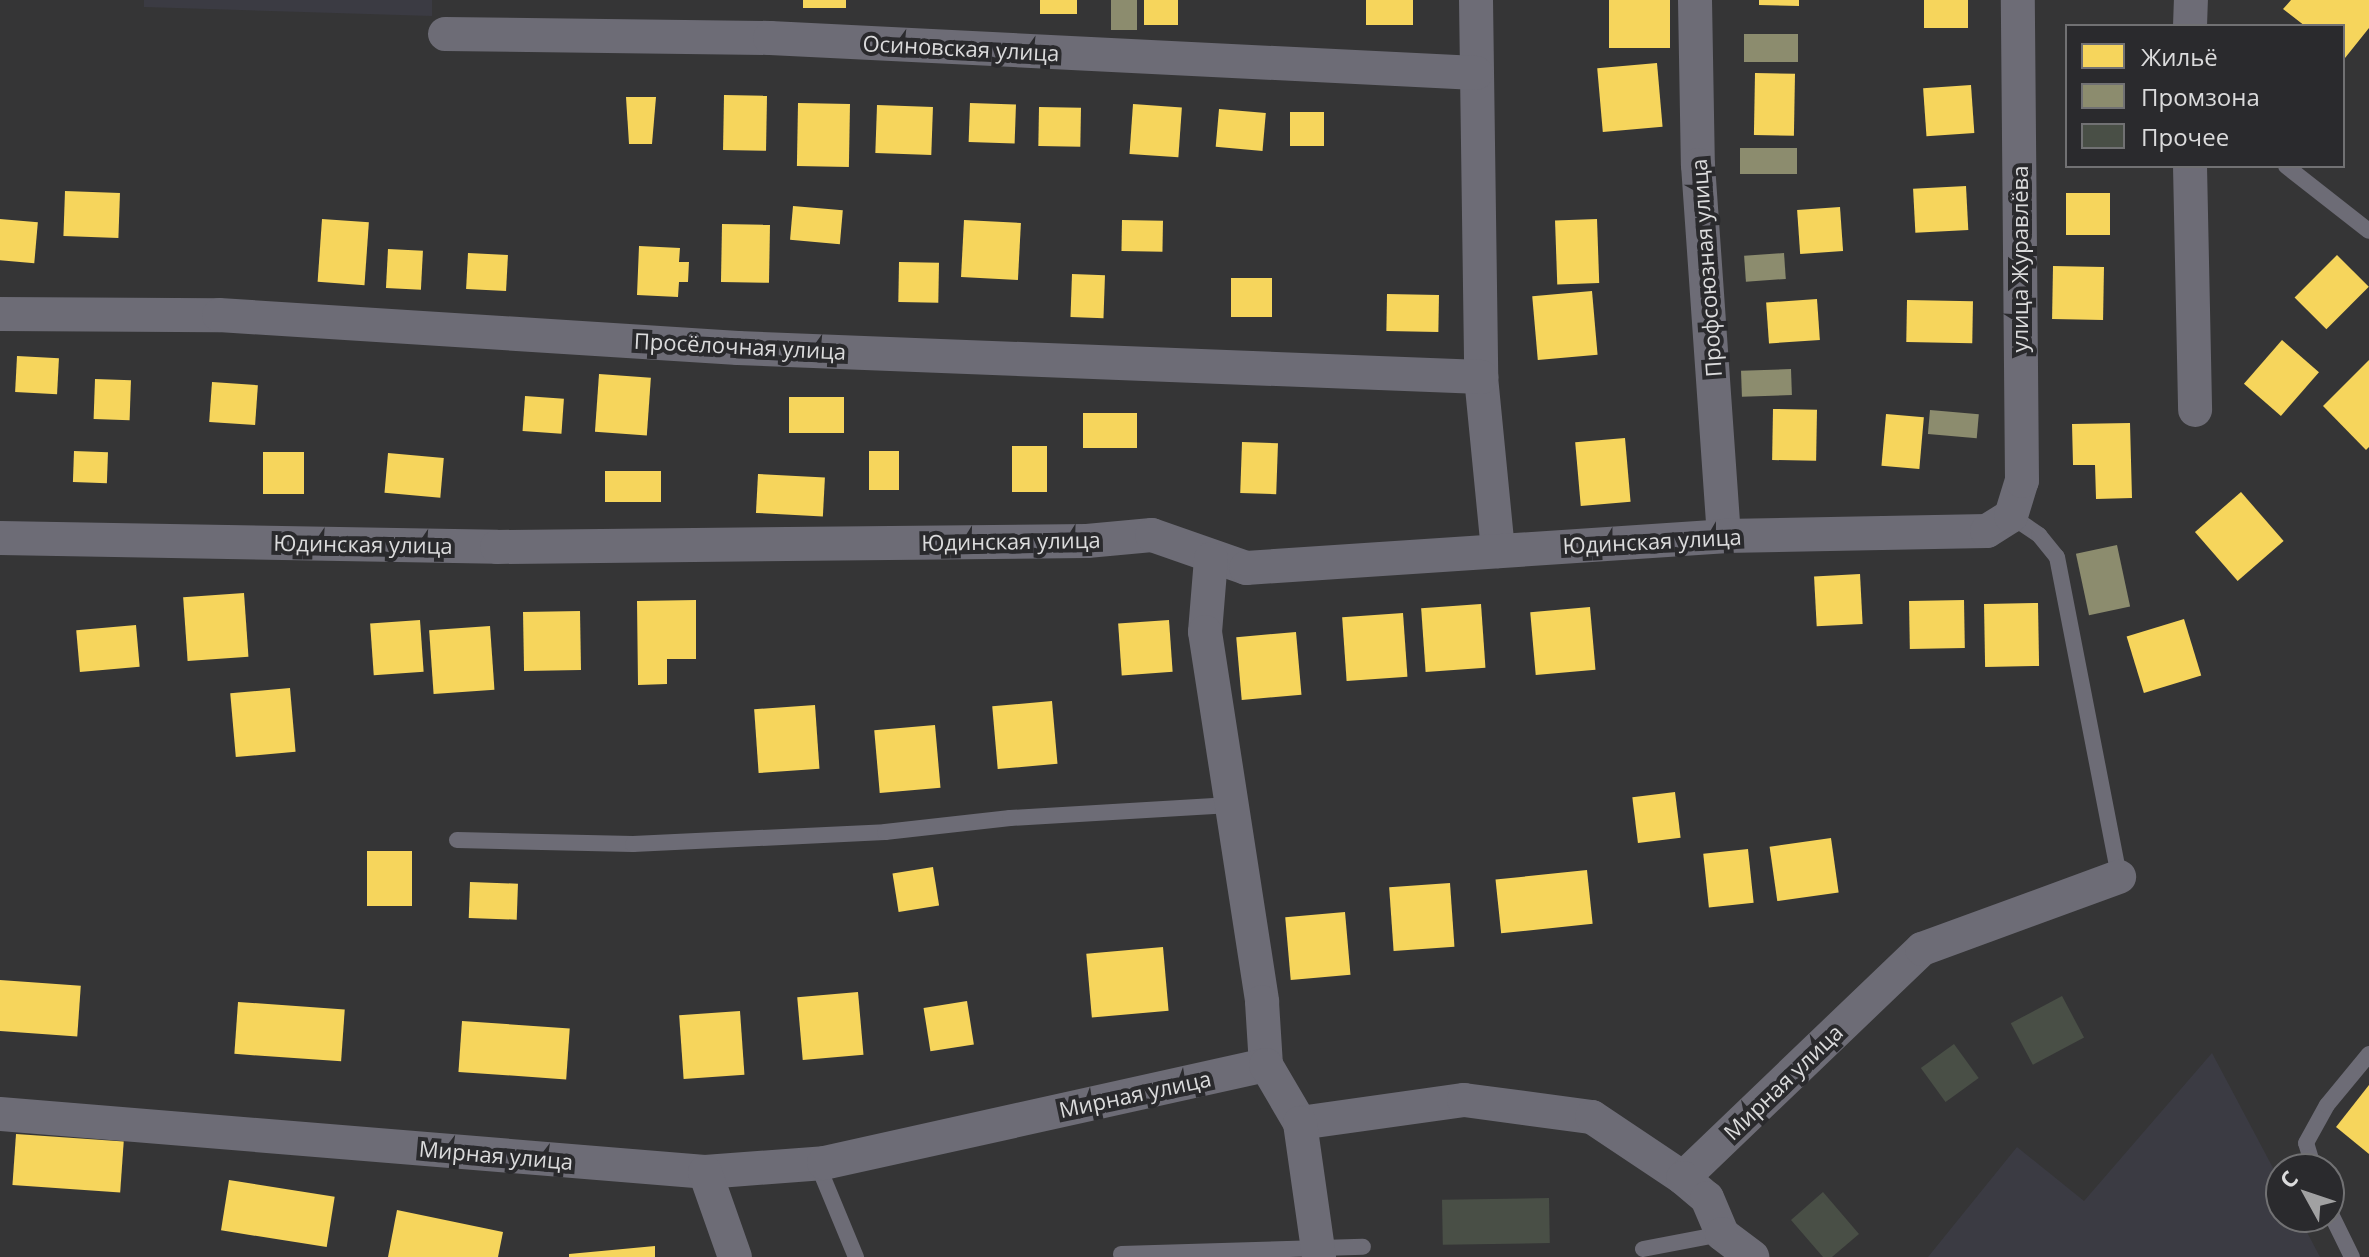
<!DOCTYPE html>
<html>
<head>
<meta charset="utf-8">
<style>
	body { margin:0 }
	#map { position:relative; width:2369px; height:1257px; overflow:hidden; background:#353536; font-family:"Open Sans",sans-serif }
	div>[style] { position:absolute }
	.built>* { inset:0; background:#3b3b43 }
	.homes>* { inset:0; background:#f6d55c; transform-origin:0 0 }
	.industry>* { inset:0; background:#8c8c6e; transform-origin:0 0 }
	.building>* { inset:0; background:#494f46; transform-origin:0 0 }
	.lane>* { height:16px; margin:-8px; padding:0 8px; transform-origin:8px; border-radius:8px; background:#6d6c76 }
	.street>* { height:34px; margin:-17px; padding:0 17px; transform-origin:17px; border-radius:17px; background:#6d6c76 }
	span { translate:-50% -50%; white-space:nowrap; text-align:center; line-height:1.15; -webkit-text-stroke:8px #2a2a2d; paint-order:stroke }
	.street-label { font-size:22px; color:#dbdbdc }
	.legend { position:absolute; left:2065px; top:24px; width:280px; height:144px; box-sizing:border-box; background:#2a2a2d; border:2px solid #717173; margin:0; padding:10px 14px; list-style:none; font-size:24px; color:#dbdbdc }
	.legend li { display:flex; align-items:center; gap:16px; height:40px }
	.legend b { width:40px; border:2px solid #717173 }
	.north { position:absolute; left:2265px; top:1153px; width:80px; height:80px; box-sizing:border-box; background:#2a2a2d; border:2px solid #717173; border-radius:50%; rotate:310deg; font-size:22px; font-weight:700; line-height:32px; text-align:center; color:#dbdbdc }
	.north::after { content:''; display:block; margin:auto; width:28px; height:36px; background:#a1a1a2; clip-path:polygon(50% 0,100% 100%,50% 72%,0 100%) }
</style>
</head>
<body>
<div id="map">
	<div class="built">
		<i style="clip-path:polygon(144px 0,432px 0,432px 16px,144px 7px)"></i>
		<i style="clip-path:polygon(2212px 1053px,2281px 1183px,2281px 1217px,2299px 1217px,2320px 1257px,1928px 1257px,2017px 1147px,2084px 1201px)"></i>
	</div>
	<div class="homes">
		<i style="left:803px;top:0;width:43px;height:8px"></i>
		<i style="left:1040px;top:0;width:37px;height:14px"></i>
		<i style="left:1144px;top:0;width:34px;height:25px"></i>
		<i style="left:1366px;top:0;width:47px;height:25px"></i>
		<i style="left:1609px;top:0;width:61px;height:48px"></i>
		<i style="clip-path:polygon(1759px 0,1799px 0,1799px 6px,1759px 5px)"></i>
		<i style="left:1924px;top:0;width:44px;height:28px"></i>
		<i style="clip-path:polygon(2291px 0,2369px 0,2369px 28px,2345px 58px,2343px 26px,2305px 26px,2283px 9px)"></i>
		<i style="left:1657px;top:63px;width:64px;height:60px;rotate:85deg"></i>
		<i style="left:1755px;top:73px;width:40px;height:62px;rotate:1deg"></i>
		<i style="left:1971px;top:85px;width:48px;height:48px;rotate:86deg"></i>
		<i style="left:724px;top:95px;width:43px;height:55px;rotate:1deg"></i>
		<i style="clip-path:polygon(626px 97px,656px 97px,652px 144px,629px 144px)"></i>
		<i style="left:798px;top:103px;width:52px;height:63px;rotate:1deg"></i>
		<i style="left:970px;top:103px;width:46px;height:39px;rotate:2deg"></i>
		<i style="left:1133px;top:104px;width:49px;height:50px;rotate:4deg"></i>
		<i style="left:877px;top:105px;width:56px;height:48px;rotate:2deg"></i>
		<i style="left:1039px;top:107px;width:42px;height:39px;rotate:1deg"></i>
		<i style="left:1219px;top:109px;width:47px;height:38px;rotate:5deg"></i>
		<i style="left:1290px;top:112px;width:34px;height:34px"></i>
		<i style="left:1966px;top:186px;width:44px;height:53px;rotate:87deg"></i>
		<i style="left:65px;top:191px;width:55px;height:45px;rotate:2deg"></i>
		<i style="left:2066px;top:193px;width:44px;height:42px"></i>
		<i style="left:793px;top:206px;width:50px;height:34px;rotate:5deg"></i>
		<i style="left:1840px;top:207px;width:44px;height:43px;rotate:86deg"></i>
		<i style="left:0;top:219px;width:38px;height:41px;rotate:5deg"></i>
		<i style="left:322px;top:219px;width:47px;height:63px;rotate:4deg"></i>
		<i style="left:1597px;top:219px;width:64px;height:42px;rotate:88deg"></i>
		<i style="left:964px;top:220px;width:57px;height:57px;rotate:3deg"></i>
		<i style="left:1122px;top:220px;width:41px;height:31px;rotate:1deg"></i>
		<i style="left:722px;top:224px;width:48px;height:58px;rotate:1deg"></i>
		<i style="clip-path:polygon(639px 246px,680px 248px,679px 262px,689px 262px,688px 282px,679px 282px,678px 297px,637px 295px)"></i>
		<i style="left:388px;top:249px;width:35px;height:39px;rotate:3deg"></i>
		<i style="left:468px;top:253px;width:40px;height:36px;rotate:3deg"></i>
		<i style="left:2337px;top:255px;width:45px;height:60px;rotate:45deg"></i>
		<i style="left:899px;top:262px;width:40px;height:40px;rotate:1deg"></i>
		<i style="left:2053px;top:266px;width:51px;height:53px;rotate:1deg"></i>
		<i style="left:1072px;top:274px;width:33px;height:43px;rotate:2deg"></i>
		<i style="left:1231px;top:278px;width:41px;height:39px"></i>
		<i style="left:1592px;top:291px;width:64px;height:60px;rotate:85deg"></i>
		<i style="left:1387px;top:294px;width:52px;height:37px;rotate:1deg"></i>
		<i style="left:1817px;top:299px;width:41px;height:51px;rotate:86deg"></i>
		<i style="left:1907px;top:300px;width:66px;height:42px;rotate:1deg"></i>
		<i style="left:2282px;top:340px;width:49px;height:58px;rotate:41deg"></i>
		<i style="left:17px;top:356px;width:42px;height:36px;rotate:3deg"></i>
		<i style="clip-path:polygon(2369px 360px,2369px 447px,2366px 450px,2323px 406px)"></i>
		<i style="left:599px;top:374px;width:52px;height:58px;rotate:4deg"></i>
		<i style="left:95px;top:379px;width:36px;height:40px;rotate:2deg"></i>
		<i style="left:212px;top:382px;width:46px;height:40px;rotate:4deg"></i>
		<i style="left:525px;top:396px;width:39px;height:35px;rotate:4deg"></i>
		<i style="left:844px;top:397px;width:36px;height:55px;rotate:90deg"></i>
		<i style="left:1773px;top:409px;width:44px;height:51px;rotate:1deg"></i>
		<i style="left:1083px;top:413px;width:54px;height:35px"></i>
		<i style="left:1886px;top:414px;width:38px;height:52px;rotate:5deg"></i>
		<i style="clip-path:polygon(2130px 423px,2132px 498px,2096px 499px,2095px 465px,2073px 465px,2072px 424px)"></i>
		<i style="left:1625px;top:438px;width:64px;height:50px;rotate:85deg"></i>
		<i style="left:1242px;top:442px;width:36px;height:51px;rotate:2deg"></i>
		<i style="left:1012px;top:446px;width:35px;height:46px"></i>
		<i style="left:74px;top:451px;width:34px;height:31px;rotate:2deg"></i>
		<i style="left:869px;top:451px;width:30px;height:39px"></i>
		<i style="left:304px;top:452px;width:42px;height:41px;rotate:90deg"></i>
		<i style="left:388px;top:453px;width:56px;height:40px;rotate:5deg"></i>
		<i style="left:605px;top:471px;width:56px;height:31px"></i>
		<i style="left:758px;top:474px;width:67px;height:39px;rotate:3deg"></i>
		<i style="left:2241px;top:492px;width:65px;height:61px;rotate:49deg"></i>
		<i style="left:1860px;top:574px;width:50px;height:46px;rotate:87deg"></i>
		<i style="left:244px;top:593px;width:64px;height:61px;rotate:86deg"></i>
		<i style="clip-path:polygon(696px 600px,696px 659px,667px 659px,667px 684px,638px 685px,637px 601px)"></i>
		<i style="left:1964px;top:600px;width:48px;height:55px;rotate:89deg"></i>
		<i style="left:2038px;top:603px;width:63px;height:54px;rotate:89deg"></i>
		<i style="left:1481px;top:604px;width:64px;height:60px;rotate:86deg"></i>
		<i style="left:1590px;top:607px;width:63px;height:60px;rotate:85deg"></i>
		<i style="left:580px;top:611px;width:59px;height:57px;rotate:89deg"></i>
		<i style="left:1403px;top:613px;width:64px;height:61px;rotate:86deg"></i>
		<i style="left:2184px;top:619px;width:59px;height:60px;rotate:73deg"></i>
		<i style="left:420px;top:620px;width:52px;height:50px;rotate:86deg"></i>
		<i style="left:1169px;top:620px;width:52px;height:51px;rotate:86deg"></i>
		<i style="left:136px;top:625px;width:42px;height:60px;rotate:85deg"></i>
		<i style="left:490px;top:626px;width:64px;height:61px;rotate:86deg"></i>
		<i style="left:1296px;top:632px;width:63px;height:60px;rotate:85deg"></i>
		<i style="left:290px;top:688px;width:64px;height:60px;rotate:85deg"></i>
		<i style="left:1052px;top:701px;width:63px;height:60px;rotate:85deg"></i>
		<i style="left:815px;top:705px;width:64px;height:61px;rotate:86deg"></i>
		<i style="left:935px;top:725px;width:63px;height:61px;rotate:85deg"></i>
		<i style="left:1675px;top:792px;width:46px;height:43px;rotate:83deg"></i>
		<i style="left:1831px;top:838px;width:55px;height:62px;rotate:82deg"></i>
		<i style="left:1748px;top:849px;width:54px;height:45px;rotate:84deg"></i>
		<i style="left:367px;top:851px;width:45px;height:55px"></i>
		<i style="left:933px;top:867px;width:39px;height:41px;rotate:81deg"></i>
		<i style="left:1587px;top:870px;width:54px;height:92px;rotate:84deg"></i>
		<i style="left:470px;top:882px;width:48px;height:36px;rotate:2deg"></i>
		<i style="left:1450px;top:883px;width:64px;height:61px;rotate:86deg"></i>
		<i style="left:1345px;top:912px;width:63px;height:60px;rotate:85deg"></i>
		<i style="left:1163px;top:947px;width:64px;height:77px;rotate:85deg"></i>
		<i style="left:0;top:980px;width:81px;height:51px;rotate:4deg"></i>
		<i style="left:858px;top:992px;width:63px;height:61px;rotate:85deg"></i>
		<i style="left:967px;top:1001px;width:44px;height:44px;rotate:81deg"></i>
		<i style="left:238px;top:1002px;width:107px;height:52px;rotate:4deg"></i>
		<i style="left:740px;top:1011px;width:64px;height:61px;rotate:86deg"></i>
		<i style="left:462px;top:1021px;width:108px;height:51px;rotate:4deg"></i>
		<i style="clip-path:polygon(2369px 1085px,2369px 1154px,2336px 1127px)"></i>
		<i style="left:16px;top:1134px;width:108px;height:51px;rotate:4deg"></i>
		<i style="left:229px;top:1180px;width:107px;height:51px;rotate:9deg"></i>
		<i style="clip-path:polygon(397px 1210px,503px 1232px,498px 1257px,388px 1257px)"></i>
		<i style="clip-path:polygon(655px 1246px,655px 1257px,569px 1257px,569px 1254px)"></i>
	</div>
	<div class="industry">
		<i style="left:1111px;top:0;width:26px;height:30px"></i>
		<i style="left:1798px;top:34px;width:28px;height:54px;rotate:90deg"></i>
		<i style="left:1797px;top:148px;width:26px;height:57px;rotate:90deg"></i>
		<i style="left:1784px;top:253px;width:26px;height:40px;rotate:86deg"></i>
		<i style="left:1791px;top:369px;width:26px;height:50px;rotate:88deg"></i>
		<i style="left:1930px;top:410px;width:49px;height:24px;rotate:5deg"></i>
		<i style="left:2117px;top:545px;width:63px;height:42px;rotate:78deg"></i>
	</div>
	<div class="building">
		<i style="left:2062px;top:996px;width:47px;height:58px;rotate:62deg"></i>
		<i style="left:1954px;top:1044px;width:42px;height:41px;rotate:54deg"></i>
		<i style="clip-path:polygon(1823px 1192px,1859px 1234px,1832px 1257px,1823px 1257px,1791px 1220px)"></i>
		<i style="left:1549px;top:1198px;width:45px;height:107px;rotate:89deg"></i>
	</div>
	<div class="lane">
		<i style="left:2286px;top:166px;width:105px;rotate:38.1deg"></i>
		<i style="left:2011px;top:516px;width:34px;rotate:34deg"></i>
		<i style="left:2039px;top:535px;width:28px;rotate:51deg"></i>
		<i style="left:2057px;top:557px;width:326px;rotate:79deg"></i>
		<i style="left:457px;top:840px;width:176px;rotate:1.3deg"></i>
		<i style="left:633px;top:844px;width:252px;rotate:-2.7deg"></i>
		<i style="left:885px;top:832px;width:126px;rotate:-6.4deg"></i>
		<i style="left:1010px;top:818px;width:221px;rotate:-3.4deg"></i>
		<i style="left:817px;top:1163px;width:102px;rotate:67.5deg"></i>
		<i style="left:2314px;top:1169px;width:27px;rotate:-107deg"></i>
		<i style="left:2306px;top:1143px;width:43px;rotate:-61.1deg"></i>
		<i style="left:2327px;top:1105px;width:66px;rotate:-50.5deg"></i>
		<i style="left:2329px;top:1210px;width:52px;rotate:63.9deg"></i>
		<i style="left:1643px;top:1249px;width:80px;rotate:-10.8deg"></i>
		<i style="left:1121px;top:1254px;width:242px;rotate:-1.7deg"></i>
	</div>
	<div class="street">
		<i style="left:1476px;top:0;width:377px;rotate:89.2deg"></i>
		<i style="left:1481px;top:377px;width:175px;rotate:84.4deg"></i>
		<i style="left:1695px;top:0;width:165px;rotate:89deg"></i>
		<i style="left:1698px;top:165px;width:372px;rotate:86deg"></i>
		<i style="left:2190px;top:26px;width:26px;rotate:-88deg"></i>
		<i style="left:445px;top:34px;width:325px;rotate:0.7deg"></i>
		<i style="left:770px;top:38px;width:707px;rotate:2.84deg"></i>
		<i style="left:2190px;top:166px;width:244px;rotate:88.8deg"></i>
		<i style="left:0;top:314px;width:219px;rotate:0.3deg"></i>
		<i style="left:219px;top:315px;width:520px;rotate:3.64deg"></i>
		<i style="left:738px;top:348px;width:744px;rotate:2.24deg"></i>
		<i style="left:0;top:538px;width:497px;rotate:1deg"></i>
		<i style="left:497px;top:547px;width:590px;rotate:-0.58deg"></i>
		<i style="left:1087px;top:541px;width:65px;rotate:-5.3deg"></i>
		<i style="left:1152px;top:535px;width:100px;rotate:19.3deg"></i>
		<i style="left:1246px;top:568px;width:479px;rotate:-3.8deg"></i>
		<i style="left:1724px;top:536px;width:263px;rotate:-1.1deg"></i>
		<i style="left:1987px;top:531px;width:28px;rotate:-32deg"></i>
		<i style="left:2011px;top:516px;width:37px;rotate:-73deg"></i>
		<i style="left:2022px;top:481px;width:481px;rotate:-90.5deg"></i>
		<i style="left:1211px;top:559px;width:73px;rotate:94.7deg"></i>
		<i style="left:1205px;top:632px;width:374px;rotate:81.2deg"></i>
		<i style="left:1262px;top:1002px;width:63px;rotate:86.4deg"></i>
		<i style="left:0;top:1114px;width:707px;rotate:4.7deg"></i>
		<i style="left:705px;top:1172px;width:119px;rotate:-4.3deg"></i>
		<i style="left:824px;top:1163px;width:453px;rotate:-12.5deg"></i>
		<i style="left:1266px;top:1065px;width:67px;rotate:59.6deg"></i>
		<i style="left:1300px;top:1123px;width:166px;rotate:-8deg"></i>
		<i style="left:1464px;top:1100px;width:129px;rotate:7.6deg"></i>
		<i style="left:1592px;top:1117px;width:110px;rotate:33.8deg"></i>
		<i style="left:1683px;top:1178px;width:331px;rotate:-43.8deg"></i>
		<i style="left:1922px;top:949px;width:210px;rotate:-20.1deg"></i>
		<i style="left:1300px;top:1123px;width:135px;rotate:81.9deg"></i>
		<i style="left:705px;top:1172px;width:90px;rotate:70.6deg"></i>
		<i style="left:1683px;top:1178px;width:31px;rotate:40deg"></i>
		<i style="left:1707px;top:1198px;width:39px;rotate:67deg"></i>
		<i style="left:1722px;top:1234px;width:38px;rotate:37deg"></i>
	</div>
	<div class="street-label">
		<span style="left:961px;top:48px;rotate:3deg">Осиновская улица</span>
		<span style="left:2020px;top:259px;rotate:-90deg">улица Журавлёва</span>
		<span style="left:1706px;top:268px;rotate:-94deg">Профсоюзная улица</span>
		<span style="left:740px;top:346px;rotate:3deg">Просёлочная улица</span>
		<span style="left:1011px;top:541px;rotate:-1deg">Юдинская улица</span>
		<span style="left:1652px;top:541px;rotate:-3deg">Юдинская улица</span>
		<span style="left:363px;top:544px;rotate:1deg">Юдинская улица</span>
		<span style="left:1783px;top:1082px;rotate:-44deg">Мирная улица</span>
		<span style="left:1135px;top:1094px;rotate:-12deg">Мирная улица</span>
		<span style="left:496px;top:1155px;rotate:5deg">Мирная улица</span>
	</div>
	<ul class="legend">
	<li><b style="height:22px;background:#f6d55c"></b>Жильё</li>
	<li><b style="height:22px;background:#8c8c6e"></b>Промзона</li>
	<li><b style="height:22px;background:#494f46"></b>Прочее</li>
	</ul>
	<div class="north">С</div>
</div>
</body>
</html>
